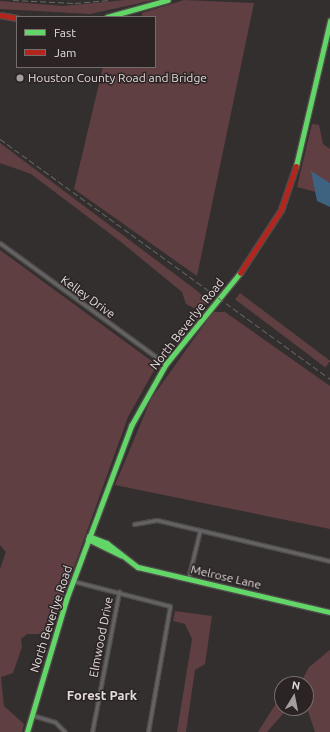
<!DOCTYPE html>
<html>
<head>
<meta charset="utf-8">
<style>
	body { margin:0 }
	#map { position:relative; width:330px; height:732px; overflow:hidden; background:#342f2f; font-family:Ubuntu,sans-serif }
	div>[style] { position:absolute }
	.green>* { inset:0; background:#5f3f41; transform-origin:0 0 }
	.water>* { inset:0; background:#3e6380 }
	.roads { filter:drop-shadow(1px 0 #4f4b4b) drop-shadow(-1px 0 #4f4b4b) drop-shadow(0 1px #4f4b4b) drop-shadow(0 -1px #4f4b4b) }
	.street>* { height:3px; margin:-1.5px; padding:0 1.5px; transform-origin:1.5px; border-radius:1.5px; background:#646262 }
	.fast>* { height:4.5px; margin:-2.25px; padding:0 2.25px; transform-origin:2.25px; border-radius:2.25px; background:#63d668 }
	.jam>* { height:4.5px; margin:-2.25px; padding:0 2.25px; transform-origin:2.25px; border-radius:2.25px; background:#b3261e }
	.rail>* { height:1px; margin-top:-0.5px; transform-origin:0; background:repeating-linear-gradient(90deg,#686666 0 6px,transparent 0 9px) }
	.dots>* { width:11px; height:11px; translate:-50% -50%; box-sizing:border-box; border:2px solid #2c2424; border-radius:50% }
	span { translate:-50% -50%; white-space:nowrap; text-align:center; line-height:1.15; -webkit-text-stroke:3px #2c2424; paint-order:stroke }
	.poi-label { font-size:12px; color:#e1dbdb }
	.left { translate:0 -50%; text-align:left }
	.street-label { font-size:12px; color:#e1dbdb }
	.neighbourhood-label { font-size:13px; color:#e1dbdb; font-weight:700 }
	.legend { position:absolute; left:16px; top:16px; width:140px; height:52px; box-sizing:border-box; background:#2c2424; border:1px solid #746d6d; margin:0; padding:5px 7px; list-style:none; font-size:12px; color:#e1dbdb }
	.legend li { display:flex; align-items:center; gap:8px; height:20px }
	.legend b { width:20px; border:1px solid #746d6d }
	.north { position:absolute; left:274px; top:676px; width:40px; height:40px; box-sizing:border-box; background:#2c2424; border:1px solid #746d6d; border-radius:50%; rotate:10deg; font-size:11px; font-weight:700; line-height:16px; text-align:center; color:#e1dbdb }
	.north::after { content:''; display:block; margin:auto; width:14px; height:18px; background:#a49f9f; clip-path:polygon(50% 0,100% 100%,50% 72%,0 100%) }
</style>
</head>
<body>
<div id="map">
	<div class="green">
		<i style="clip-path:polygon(125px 0,154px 0,90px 14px,0 9px,0 1px,63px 6px)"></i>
		<i style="clip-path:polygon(184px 0,254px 3px,197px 276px,74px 189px,103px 67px,155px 67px,155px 17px,142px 17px,142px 13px)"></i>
		<i style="clip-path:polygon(312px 124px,319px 125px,323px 144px,330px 149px,330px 183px,313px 174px,316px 192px,297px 187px)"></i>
		<i style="clip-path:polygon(0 143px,196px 290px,208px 301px,201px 312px,186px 304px,182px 292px,121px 242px,31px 174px,0 163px)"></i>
		<i style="clip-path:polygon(0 250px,157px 365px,128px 417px,50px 634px,27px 634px,21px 639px,22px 647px,13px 673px,1px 677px,4px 706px,24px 724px,22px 732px,0 732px,0 569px,6px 552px,0 545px)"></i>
		<i style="left:240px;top:293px;width:113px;height:8px;rotate:37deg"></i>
		<i style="clip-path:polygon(213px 312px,225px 312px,330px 386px,330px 529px,115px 485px,151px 399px)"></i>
		<i style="clip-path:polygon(175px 611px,212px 616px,205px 664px,195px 670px,186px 732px,177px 732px,192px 639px,185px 624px,173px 621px)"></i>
		<i style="clip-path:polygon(330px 650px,330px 732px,315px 732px,306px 705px,306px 684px,300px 684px,309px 667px)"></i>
		<i style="clip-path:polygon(282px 694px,282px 708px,288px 708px,267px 732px,258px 732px)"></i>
	</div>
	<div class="water">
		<i style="clip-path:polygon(311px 171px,330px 183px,330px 207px,317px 201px)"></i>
	</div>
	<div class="roads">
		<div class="street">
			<i style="left:0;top:243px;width:205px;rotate:36.1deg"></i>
			<i style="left:134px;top:524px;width:23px;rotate:-10deg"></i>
			<i style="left:157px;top:520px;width:178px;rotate:13.3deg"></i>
			<i style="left:188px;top:579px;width:50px;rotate:-76.2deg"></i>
			<i style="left:73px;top:581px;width:100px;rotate:14.5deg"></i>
			<i style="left:170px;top:606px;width:128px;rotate:99.9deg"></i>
			<i style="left:32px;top:715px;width:24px;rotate:17deg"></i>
			<i style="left:55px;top:722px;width:14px;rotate:45deg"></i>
			<i style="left:92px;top:732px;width:143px;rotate:-79.1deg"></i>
		</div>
		<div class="fast">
			<i style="left:107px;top:17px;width:63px;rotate:-15.6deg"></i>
			<i style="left:296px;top:166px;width:149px;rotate:-76.8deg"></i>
			<i style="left:89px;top:536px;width:19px;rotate:21deg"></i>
			<i style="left:107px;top:543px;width:39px;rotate:38deg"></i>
			<i style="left:138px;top:567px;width:197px;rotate:13.2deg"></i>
			<i style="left:88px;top:539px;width:37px;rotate:26deg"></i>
			<i style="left:27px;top:732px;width:138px;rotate:-73.5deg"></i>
			<i style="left:66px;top:600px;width:186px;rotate:-69.5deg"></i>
			<i style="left:131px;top:426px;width:71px;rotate:-60.6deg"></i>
			<i style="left:166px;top:364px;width:117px;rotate:-50.9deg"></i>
		</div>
		<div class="jam">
			<i style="left:0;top:15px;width:17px;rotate:10deg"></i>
			<i style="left:240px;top:273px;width:75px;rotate:-56.9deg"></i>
			<i style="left:281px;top:210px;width:46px;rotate:-71.2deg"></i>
		</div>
	</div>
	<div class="rail">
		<i style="left:13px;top:0;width:62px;rotate:2.8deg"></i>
		<i style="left:75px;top:3px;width:35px;rotate:-5deg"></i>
		<i style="left:0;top:139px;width:408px;rotate:36deg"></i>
	</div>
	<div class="dots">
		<i style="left:20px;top:78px;background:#a49f9f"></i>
	</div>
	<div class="poi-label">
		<span class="left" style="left:28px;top:78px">Houston County Road and Bridge</span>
	</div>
	<div class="street-label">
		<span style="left:88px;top:297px;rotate:36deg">Kelley Drive</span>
		<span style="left:187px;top:324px;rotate:-52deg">North Beverlye Road</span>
		<span style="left:226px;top:577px;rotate:13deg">Melrose Lane</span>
		<span style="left:51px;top:619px;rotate:-72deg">North Beverlye Road</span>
		<span style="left:101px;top:637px;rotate:-79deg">Elmwood Drive</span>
	</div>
	<div class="neighbourhood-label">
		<span style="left:102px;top:695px">Forest Park</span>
	</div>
	<ul class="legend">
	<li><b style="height:5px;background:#63d668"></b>Fast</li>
	<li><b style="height:5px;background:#b3261e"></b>Jam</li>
	</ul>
	<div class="north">N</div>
</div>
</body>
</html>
